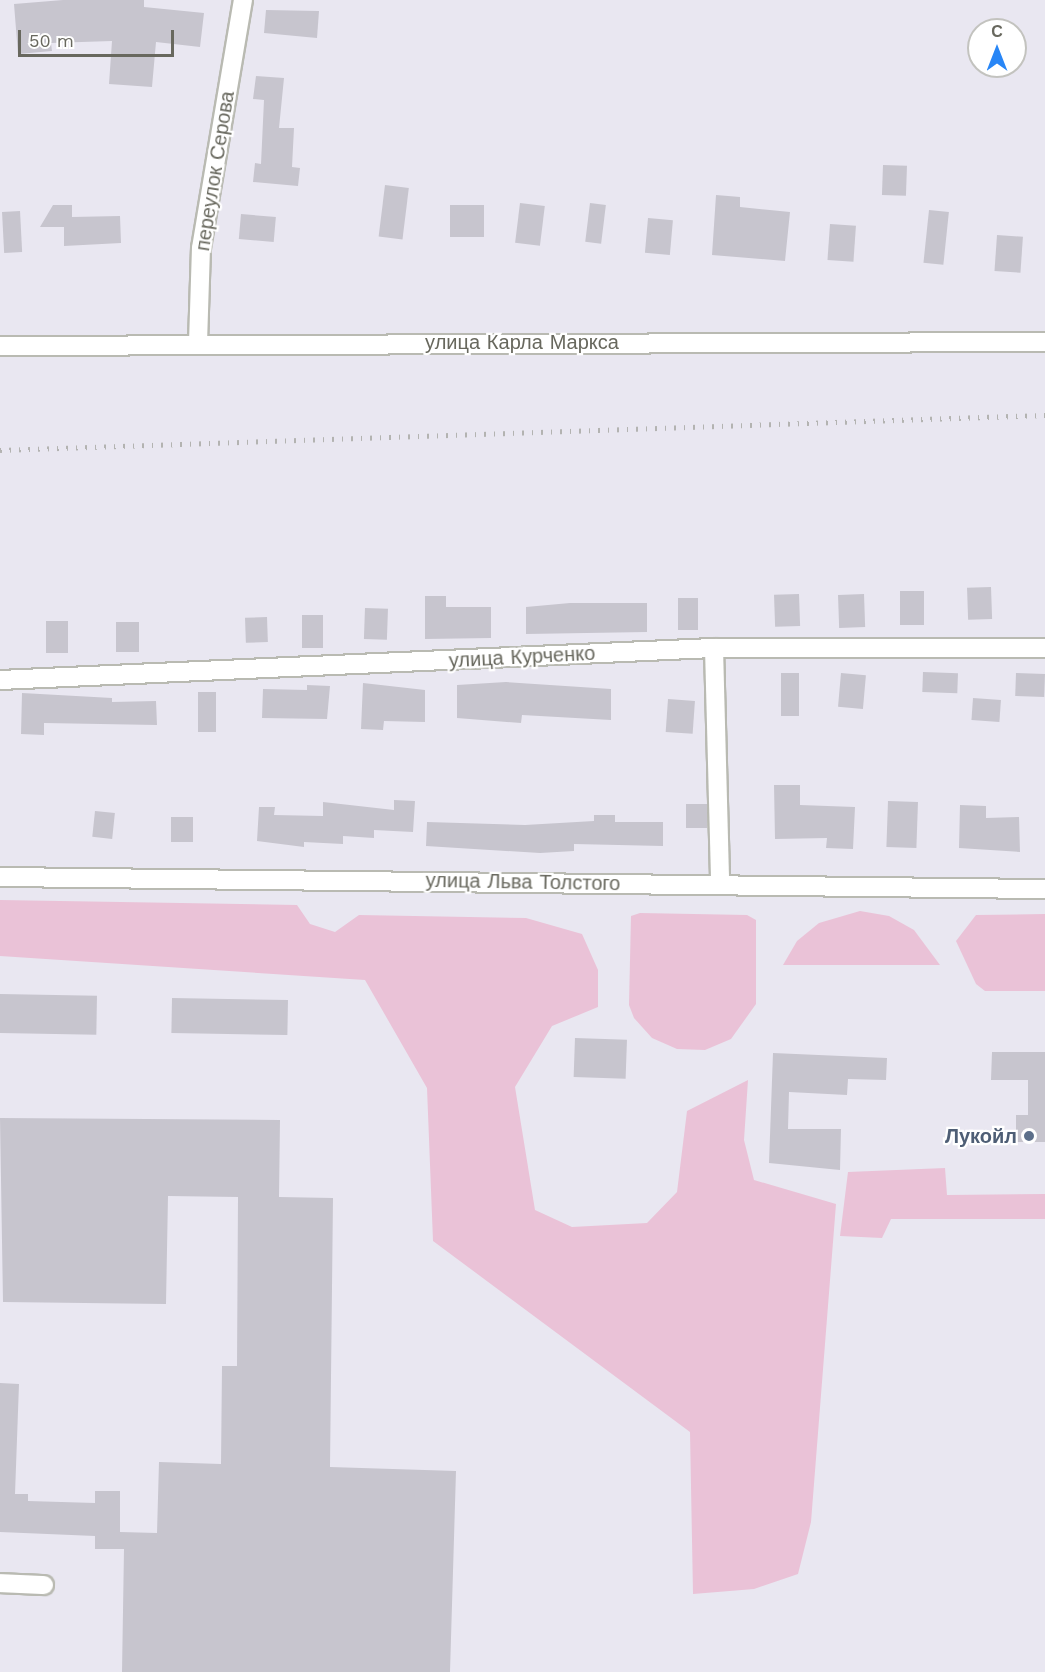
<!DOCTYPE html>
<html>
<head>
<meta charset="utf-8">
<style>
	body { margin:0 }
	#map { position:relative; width:1045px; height:1672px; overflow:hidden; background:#e9e7f1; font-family:"Work Sans",sans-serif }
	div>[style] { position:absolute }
	.green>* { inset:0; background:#eac2d7 }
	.building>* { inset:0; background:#c7c5ce; transform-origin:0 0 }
	.roads { filter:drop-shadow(2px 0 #b9bab2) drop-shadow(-2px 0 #b9bab2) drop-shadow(0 2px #b9bab2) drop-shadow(0 -2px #b9bab2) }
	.street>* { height:18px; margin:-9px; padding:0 9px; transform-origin:9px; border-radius:9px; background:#fff }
	.secondary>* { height:18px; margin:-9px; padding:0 9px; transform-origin:9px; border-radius:9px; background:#fff }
	.rail>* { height:4.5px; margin-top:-2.25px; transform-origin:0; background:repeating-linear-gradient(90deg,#b3b3b1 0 1.5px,transparent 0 9.5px) }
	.dots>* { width:16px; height:16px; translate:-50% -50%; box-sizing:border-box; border:3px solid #fff; border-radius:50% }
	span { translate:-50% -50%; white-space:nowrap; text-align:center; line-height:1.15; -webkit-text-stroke:4.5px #fff; paint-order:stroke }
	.street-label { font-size:20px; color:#68685e }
	.service-label { font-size:20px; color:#4e5e75; font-weight:700 }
	.right { translate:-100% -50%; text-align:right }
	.north { position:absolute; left:967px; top:18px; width:60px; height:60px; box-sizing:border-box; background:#fff; border:2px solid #c3c3bf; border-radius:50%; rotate:0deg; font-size:16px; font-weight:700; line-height:24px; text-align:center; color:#68685e }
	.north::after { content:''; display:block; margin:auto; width:21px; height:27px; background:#2886f6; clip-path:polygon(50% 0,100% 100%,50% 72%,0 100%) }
	.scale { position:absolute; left:18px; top:30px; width:156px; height:27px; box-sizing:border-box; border:3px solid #68685e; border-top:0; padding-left:8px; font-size:18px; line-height:21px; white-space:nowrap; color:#68685e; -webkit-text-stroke:4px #fff; paint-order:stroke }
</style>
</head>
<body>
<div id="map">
	<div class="green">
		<i style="clip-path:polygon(0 900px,297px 905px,310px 924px,335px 932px,359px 915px,526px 918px,582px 934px,598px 970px,598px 1007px,552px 1026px,515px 1087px,535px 1210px,572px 1227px,647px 1223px,677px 1192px,687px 1111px,748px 1080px,744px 1140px,754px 1180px,836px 1204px,811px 1522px,798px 1574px,754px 1589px,693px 1594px,690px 1432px,433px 1241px,427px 1088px,365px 980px,0 956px)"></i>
		<i style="clip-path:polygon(860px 911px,889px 916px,914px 930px,940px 965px,783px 965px,797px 941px,819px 923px)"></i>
		<i style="clip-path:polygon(640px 913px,747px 915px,756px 920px,756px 1004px,731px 1039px,705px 1050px,677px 1049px,652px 1038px,634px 1018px,629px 1005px,631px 916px)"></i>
		<i style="clip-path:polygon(1045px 914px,1045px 991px,985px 991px,976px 984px,956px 941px,976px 915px)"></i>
		<i style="clip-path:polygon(945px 1168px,947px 1195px,1045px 1194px,1045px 1219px,891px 1219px,882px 1238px,840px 1236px,848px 1172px)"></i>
	</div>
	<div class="building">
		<i style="clip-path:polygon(63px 0,144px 0,144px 7px,204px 13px,200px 47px,156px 42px,152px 87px,109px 84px,112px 41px,51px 43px,52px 51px,18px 54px,14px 4px)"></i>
		<i style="clip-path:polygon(266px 10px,319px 11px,317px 38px,264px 33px)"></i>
		<i style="clip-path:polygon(256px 76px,284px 78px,279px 128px,294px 128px,292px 167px,300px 168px,298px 186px,253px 182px,255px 163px,261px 164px,264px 100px,253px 99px)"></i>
		<i style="left:883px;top:165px;width:24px;height:30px;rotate:2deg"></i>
		<i style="left:385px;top:185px;width:24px;height:52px;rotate:7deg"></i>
		<i style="clip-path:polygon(716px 195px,740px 197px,740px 207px,790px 212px,785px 261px,712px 255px)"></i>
		<i style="left:520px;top:203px;width:25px;height:40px;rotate:7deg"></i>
		<i style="left:590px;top:203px;width:16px;height:39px;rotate:7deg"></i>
		<i style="clip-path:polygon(53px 205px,72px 205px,72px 217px,120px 216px,121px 243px,64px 246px,64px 227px,40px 227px)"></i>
		<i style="left:450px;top:205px;width:34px;height:32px"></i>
		<i style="left:929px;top:210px;width:20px;height:53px;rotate:6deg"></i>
		<i style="left:20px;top:211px;width:41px;height:18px;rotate:87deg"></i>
		<i style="left:241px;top:214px;width:35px;height:25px;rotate:5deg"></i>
		<i style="left:648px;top:218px;width:25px;height:35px;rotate:5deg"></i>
		<i style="left:830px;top:224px;width:26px;height:36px;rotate:4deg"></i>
		<i style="left:997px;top:235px;width:26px;height:36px;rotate:4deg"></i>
		<i style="left:991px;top:587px;width:32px;height:24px;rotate:88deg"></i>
		<i style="left:900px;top:591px;width:24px;height:34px"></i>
		<i style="left:799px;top:594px;width:32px;height:25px;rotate:88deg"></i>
		<i style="left:864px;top:594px;width:33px;height:26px;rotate:88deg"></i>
		<i style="clip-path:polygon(425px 596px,446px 596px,446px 607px,491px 607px,491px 638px,425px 639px)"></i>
		<i style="left:678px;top:598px;width:20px;height:32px"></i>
		<i style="clip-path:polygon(570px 603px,647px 603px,647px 632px,526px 634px,526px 607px)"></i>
		<i style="left:365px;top:608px;width:23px;height:31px;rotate:2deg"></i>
		<i style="left:302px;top:615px;width:21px;height:33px"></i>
		<i style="left:267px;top:617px;width:25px;height:22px;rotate:88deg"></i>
		<i style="left:46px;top:621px;width:22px;height:32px"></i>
		<i style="left:116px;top:622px;width:23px;height:30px"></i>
		<i style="left:923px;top:672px;width:35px;height:20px;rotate:2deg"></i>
		<i style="left:781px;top:673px;width:18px;height:43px"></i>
		<i style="left:841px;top:673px;width:25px;height:34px;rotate:5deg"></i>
		<i style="left:1016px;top:673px;width:29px;height:23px;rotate:2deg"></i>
		<i style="clip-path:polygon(506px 682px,611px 689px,611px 720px,522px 715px,521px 723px,457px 718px,457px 685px)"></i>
		<i style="clip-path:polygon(363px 683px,425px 690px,425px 722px,384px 721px,383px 730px,361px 729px)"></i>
		<i style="clip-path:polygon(307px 685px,330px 686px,327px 719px,262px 718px,263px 689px,307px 690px)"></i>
		<i style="left:198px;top:692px;width:18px;height:40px"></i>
		<i style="clip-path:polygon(22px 693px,112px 698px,112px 702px,156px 701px,157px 725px,44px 723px,44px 735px,21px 734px)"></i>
		<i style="left:973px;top:698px;width:28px;height:22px;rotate:4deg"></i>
		<i style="left:668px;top:699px;width:27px;height:33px;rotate:4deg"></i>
		<i style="clip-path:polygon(774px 785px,800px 785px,800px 805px,855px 807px,853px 849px,826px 848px,827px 838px,775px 839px)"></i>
		<i style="clip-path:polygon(394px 800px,415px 801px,413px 832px,374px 830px,374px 838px,343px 836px,343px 844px,304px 842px,304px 847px,257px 841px,259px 807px,275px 807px,274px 815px,323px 816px,323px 802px,394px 810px)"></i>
		<i style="left:888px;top:801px;width:30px;height:46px;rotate:2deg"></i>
		<i style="left:686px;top:804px;width:21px;height:24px"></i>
		<i style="clip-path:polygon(960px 805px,986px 806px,986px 818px,1019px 817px,1020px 852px,959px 848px)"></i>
		<i style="left:95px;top:811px;width:20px;height:26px;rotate:6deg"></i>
		<i style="clip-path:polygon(594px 815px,615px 815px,615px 822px,663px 822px,663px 846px,574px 844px,574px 851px,540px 853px,426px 846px,427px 822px,525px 825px,594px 821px)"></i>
		<i style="left:171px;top:817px;width:22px;height:25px"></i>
		<i style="left:0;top:994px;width:97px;height:39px;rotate:1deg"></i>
		<i style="left:172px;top:998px;width:116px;height:35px;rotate:1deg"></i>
		<i style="left:575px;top:1038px;width:52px;height:39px;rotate:2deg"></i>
		<i style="clip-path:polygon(992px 1052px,1045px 1052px,1045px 1142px,1016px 1142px,1016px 1115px,1028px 1115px,1028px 1080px,991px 1080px)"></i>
		<i style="clip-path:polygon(773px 1053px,887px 1058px,886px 1080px,848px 1079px,847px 1095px,789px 1092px,788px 1129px,841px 1129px,840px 1170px,769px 1163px)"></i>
		<i style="clip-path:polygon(0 1118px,280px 1120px,279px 1197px,333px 1198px,330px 1467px,456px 1471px,450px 1672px,122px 1672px,124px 1549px,95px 1549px,95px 1536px,0 1532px,0 1383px,19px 1384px,15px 1494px,28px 1494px,28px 1501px,95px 1503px,95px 1491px,120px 1491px,120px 1532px,157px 1533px,159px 1462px,221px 1464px,222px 1366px,237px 1366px,238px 1197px,168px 1196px,166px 1304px,3px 1302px)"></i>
	</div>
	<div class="roads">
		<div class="street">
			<i style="left:198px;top:343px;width:95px;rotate:-88.2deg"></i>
			<i style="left:201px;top:248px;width:252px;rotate:-80.4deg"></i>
			<i style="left:714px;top:648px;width:236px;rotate:88.5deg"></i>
			<i style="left:0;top:680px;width:715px;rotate:-2.57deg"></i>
			<i style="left:714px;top:648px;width:331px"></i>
			<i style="left:0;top:1583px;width:44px;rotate:2.6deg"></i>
		</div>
		<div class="secondary">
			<i style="left:0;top:346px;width:1045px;rotate:-0.22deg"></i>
			<i style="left:0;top:877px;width:1045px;rotate:0.66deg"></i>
		</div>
	</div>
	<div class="rail">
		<i style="left:0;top:450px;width:1046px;rotate:-1.92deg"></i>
	</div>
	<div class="dots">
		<i style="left:1029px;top:1136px;background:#5c6f8a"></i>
	</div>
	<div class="street-label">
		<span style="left:215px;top:171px;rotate:-81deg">переулок Серова</span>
		<span style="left:522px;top:342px">улица Карла Маркса</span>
		<span style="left:522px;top:657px;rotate:-3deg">улица Курченко</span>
		<span style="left:523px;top:882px;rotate:1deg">улица Льва Толстого</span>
	</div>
	<div class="service-label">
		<span class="right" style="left:1017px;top:1136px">Лукойл</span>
	</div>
	<div class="north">С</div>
	<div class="scale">50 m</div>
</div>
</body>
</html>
